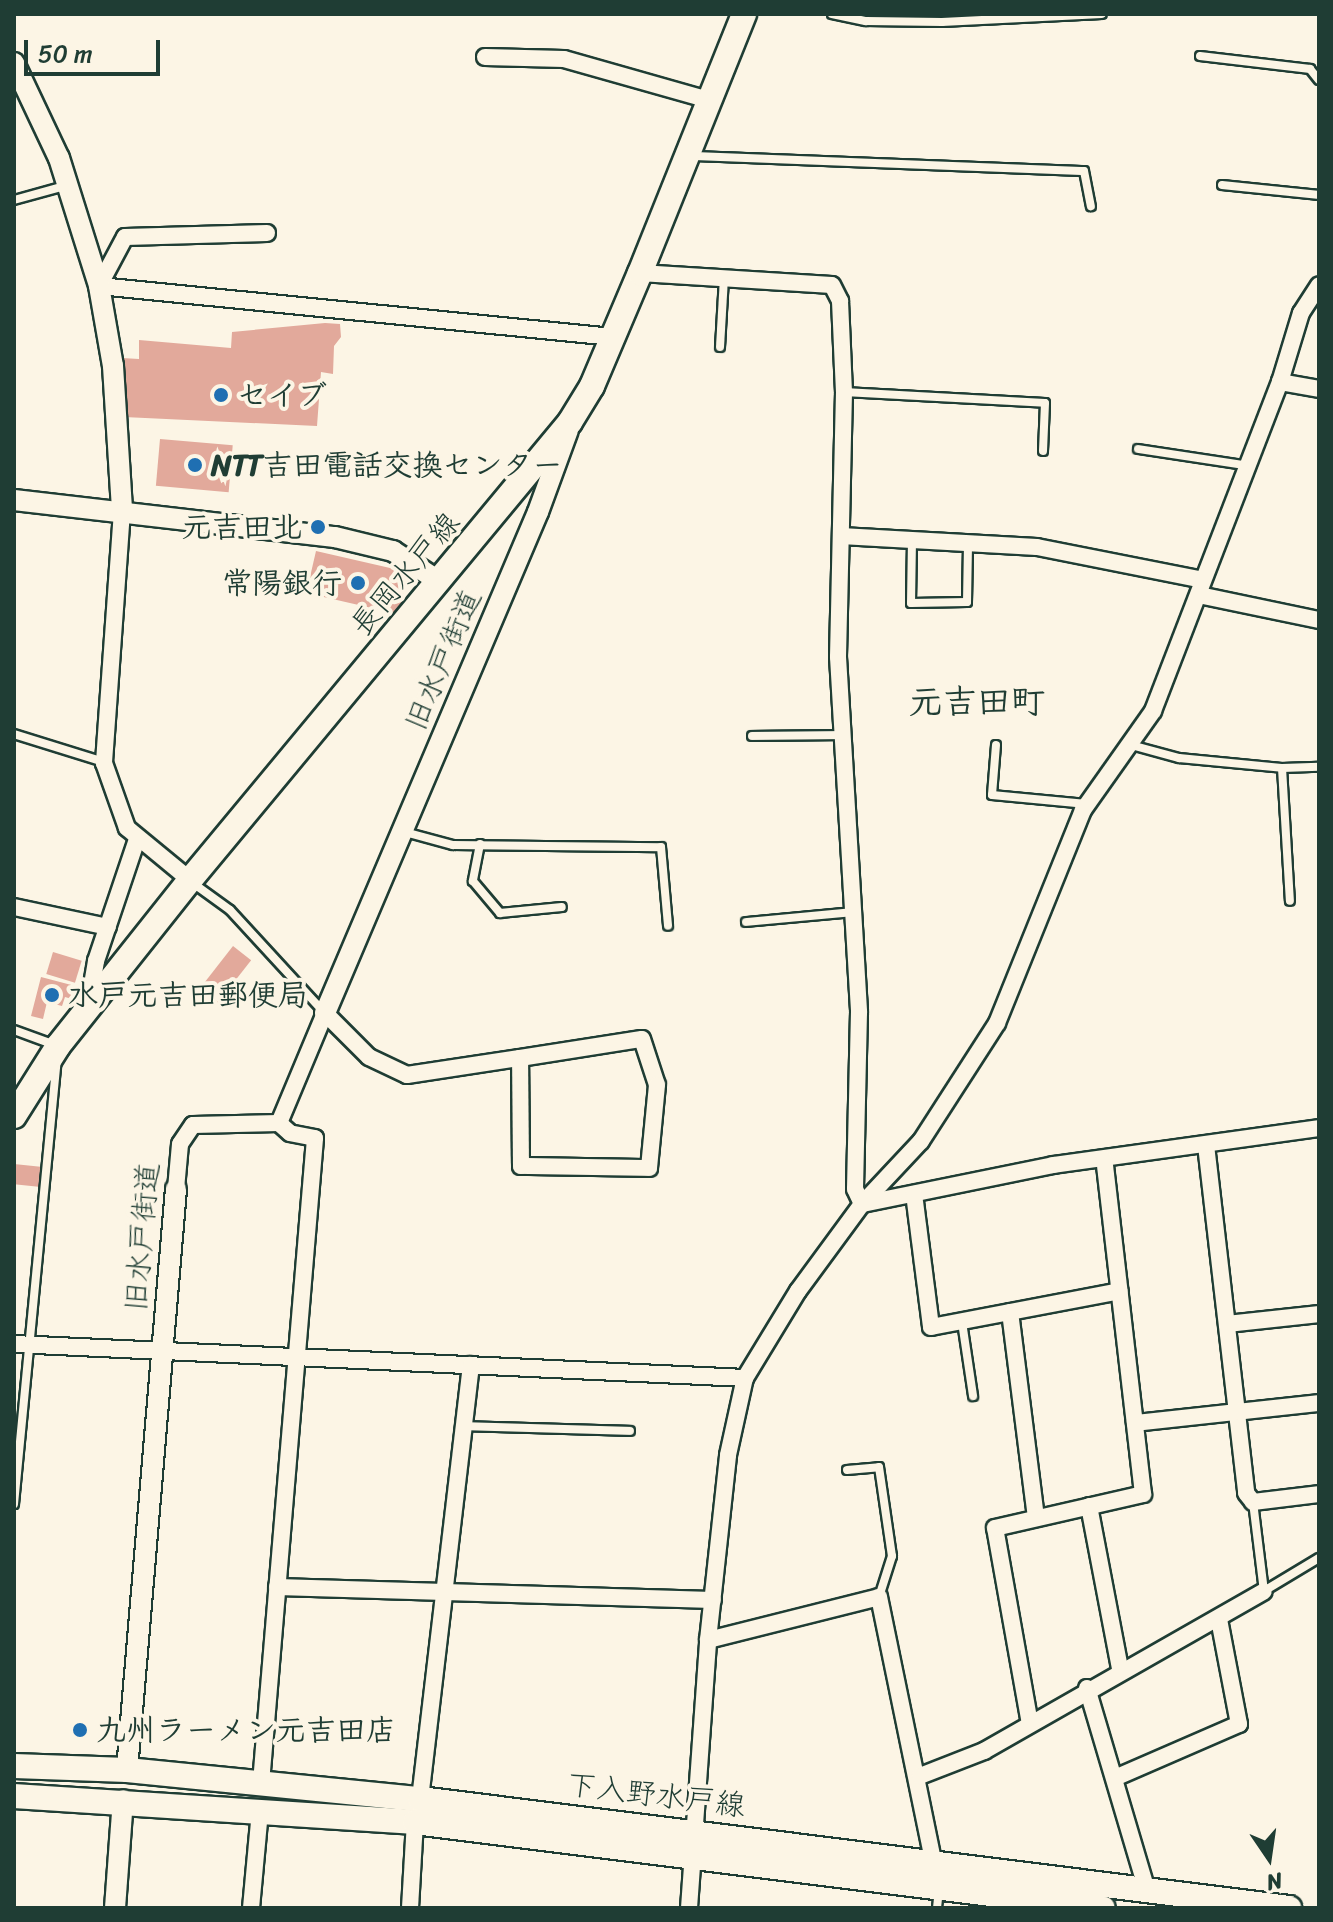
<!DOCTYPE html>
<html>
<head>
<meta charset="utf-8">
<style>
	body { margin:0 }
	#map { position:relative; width:1333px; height:1922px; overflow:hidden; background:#fcf5e5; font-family:Sriracha,"Klee One",sans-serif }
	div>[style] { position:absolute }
	.building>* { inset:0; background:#e2a99b; transform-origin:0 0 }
	.roads { filter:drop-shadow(2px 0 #1f3d34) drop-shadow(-2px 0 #1f3d34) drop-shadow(0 2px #1f3d34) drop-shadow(0 -2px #1f3d34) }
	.service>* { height:8px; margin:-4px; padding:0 4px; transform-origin:4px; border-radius:4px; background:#fcf5e5 }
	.minor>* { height:16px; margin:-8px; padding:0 8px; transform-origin:8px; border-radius:8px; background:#fcf5e5 }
	.tertiary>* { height:20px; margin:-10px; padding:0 10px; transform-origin:10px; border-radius:10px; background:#fcf5e5 }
	.secondary>* { height:24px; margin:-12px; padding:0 12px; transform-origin:12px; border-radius:12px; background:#fcf5e5 }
	.dots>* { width:22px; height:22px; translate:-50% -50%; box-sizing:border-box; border:4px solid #fcf5e5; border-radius:50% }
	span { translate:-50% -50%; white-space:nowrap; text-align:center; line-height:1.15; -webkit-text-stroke:8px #fcf5e5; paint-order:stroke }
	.poi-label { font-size:30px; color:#1f3d34; font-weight:700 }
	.left { translate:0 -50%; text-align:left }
	.right { translate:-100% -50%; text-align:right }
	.street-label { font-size:30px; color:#1f3d34 }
	.quarter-label { font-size:34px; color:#1f3d34; font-weight:700 }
	.frame { position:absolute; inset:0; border:16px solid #1f3d34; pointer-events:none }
	.north { position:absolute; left:1229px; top:1818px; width:80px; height:80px; -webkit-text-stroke:6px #fcf5e5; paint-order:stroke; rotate:167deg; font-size:22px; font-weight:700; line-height:32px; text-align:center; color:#1f3d34 }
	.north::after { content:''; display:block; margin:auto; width:28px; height:36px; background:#1f3d34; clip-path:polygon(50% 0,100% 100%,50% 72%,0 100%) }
	.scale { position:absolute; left:24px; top:40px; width:136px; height:36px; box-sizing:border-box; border:4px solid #1f3d34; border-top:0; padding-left:10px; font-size:24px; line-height:28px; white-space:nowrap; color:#1f3d34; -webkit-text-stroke:6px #fcf5e5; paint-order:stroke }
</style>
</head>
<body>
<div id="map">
	<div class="building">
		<i style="clip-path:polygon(325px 323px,340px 324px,341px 337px,334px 346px,333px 374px,321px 372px,317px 426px,124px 417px,122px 358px,139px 359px,139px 340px,231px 348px,232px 332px)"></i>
		<i style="left:160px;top:439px;width:73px;height:47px;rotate:5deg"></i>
		<i style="left:316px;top:551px;width:95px;height:43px;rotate:13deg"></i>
		<i style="left:233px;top:946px;width:23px;height:57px;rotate:38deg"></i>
		<i style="left:53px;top:952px;width:30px;height:23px;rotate:17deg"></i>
		<i style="clip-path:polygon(41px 977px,79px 987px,75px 1000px,65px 997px,62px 1006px,47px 1002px,43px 1019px,31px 1016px)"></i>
		<i style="left:14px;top:1164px;width:29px;height:20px;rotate:6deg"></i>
	</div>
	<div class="roads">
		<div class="service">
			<i style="left:832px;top:14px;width:35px;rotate:12deg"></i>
			<i style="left:866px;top:21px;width:76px;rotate:0.8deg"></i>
			<i style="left:942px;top:22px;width:160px;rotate:-2.9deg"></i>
			<i style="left:1200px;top:56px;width:111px;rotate:6.7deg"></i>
			<i style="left:1310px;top:69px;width:14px;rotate:51deg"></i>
			<i style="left:692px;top:156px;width:392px;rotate:2.2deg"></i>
			<i style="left:1084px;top:171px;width:36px;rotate:79deg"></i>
			<i style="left:1222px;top:185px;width:98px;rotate:5.9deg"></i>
			<i style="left:14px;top:200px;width:56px;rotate:-15.5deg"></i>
			<i style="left:720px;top:347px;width:69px;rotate:-86.7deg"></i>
			<i style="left:844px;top:392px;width:201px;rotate:3.1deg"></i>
			<i style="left:1045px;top:403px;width:48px;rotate:92.4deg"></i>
			<i style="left:1138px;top:449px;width:107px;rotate:8.6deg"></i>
			<i style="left:912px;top:540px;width:63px;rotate:90.9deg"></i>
			<i style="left:911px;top:603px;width:56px;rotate:-1deg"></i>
			<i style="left:967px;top:602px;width:59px;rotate:-89deg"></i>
			<i style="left:14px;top:734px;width:94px;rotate:17.3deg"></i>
			<i style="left:752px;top:736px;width:91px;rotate:-0.6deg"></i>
			<i style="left:996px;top:745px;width:50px;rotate:94.6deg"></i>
			<i style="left:992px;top:795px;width:95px;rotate:5.4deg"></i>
			<i style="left:1131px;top:745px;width:50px;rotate:15.2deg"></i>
			<i style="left:1179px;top:758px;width:103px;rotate:5.5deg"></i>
			<i style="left:1282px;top:768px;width:133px;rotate:86.6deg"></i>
			<i style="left:1282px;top:768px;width:37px;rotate:-2deg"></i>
			<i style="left:401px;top:831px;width:54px;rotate:15.1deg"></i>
			<i style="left:453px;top:845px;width:208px;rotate:0.6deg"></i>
			<i style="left:661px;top:847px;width:79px;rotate:84.9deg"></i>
			<i style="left:480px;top:844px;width:38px;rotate:101deg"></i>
			<i style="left:473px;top:881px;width:42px;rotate:49.8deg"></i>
			<i style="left:500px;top:913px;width:62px;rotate:-5.5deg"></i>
			<i style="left:190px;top:881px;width:49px;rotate:35.9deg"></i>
			<i style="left:230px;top:910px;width:137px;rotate:47.4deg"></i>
			<i style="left:746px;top:922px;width:107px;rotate:-5.3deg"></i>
			<i style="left:14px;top:1030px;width:44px;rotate:20.1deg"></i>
			<i style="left:962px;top:1322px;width:75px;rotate:81.5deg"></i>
			<i style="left:464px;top:1426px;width:166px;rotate:1.7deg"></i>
			<i style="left:847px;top:1470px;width:32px;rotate:-5deg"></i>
			<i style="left:879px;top:1467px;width:90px;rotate:81.7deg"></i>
			<i style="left:892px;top:1556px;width:43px;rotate:107.6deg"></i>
			<i style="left:1253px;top:1502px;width:90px;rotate:83deg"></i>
			<i style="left:1264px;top:1591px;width:64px;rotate:-31deg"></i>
			<i style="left:14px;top:1504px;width:442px;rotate:-84.5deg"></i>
			<i style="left:937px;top:1908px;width:19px;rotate:-84deg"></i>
		</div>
		<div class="minor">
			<i style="left:485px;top:57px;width:79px;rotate:1.5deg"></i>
			<i style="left:564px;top:59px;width:151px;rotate:15.8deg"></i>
			<i style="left:267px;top:233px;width:142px;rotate:178.4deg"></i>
			<i style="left:125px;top:237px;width:55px;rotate:118deg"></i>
			<i style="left:99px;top:286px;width:517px;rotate:5.67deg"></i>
			<i style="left:640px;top:273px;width:192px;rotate:3.6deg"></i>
			<i style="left:832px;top:285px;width:18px;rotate:63deg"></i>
			<i style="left:840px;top:301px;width:91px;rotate:87.5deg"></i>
			<i style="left:844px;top:392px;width:265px;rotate:91.3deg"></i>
			<i style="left:838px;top:657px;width:356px;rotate:86.6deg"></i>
			<i style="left:859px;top:1012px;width:177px;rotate:91.3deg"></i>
			<i style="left:855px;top:1189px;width:17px;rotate:65deg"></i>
			<i style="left:862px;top:1204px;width:195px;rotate:-11.5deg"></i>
			<i style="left:1053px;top:1165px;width:269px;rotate:-7.9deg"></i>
			<i style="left:1280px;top:382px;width:40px;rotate:10deg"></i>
			<i style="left:122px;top:511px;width:253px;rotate:94.1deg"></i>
			<i style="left:104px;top:763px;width:69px;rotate:70.5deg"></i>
			<i style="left:127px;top:828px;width:82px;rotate:39.5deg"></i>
			<i style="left:841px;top:536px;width:196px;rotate:3.2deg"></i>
			<i style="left:1037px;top:547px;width:169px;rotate:11.2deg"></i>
			<i style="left:1199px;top:595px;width:123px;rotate:11.8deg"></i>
			<i style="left:14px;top:907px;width:96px;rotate:12deg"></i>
			<i style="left:88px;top:1008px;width:48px;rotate:-80.3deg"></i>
			<i style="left:96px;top:961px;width:129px;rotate:-71.4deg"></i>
			<i style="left:1206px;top:1145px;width:350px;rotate:83.4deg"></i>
			<i style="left:1246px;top:1493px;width:11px;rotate:52deg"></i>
			<i style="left:1253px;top:1502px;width:66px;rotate:-6.9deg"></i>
			<i style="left:176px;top:1189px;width:45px;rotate:-84.9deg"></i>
			<i style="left:180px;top:1144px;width:23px;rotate:-56deg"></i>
			<i style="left:193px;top:1125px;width:86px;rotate:-1.3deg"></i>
			<i style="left:279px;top:1123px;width:119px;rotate:-67.3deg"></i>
			<i style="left:325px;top:1013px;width:62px;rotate:45deg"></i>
			<i style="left:369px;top:1057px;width:42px;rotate:25.3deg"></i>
			<i style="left:407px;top:1075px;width:114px;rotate:-8.6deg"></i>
			<i style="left:520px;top:1058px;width:123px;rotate:-8.9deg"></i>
			<i style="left:642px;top:1039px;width:48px;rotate:71.9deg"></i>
			<i style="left:657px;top:1085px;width:83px;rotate:95.5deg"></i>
			<i style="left:649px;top:1168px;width:128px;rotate:-179.1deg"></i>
			<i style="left:521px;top:1166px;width:108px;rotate:-90.5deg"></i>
			<i style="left:914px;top:1194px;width:134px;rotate:82.7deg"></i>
			<i style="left:931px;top:1327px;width:192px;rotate:-10.8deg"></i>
			<i style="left:1010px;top:1312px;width:207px;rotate:82.8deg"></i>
			<i style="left:1227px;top:1324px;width:93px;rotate:-6.2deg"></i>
			<i style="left:14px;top:1344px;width:732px;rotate:2.66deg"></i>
			<i style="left:1135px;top:1423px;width:185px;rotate:-6.2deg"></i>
			<i style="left:1089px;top:1506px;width:166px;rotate:79.2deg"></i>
			<i style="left:277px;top:1587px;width:436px;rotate:1.7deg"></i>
			<i style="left:708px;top:1640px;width:176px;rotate:-14.1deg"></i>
			<i style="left:879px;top:1597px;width:273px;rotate:78.4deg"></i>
			<i style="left:1087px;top:1688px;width:211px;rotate:73.5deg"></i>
			<i style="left:1030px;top:1724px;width:199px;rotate:-100.1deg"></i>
			<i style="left:995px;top:1528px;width:152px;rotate:-12.9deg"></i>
			<i style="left:1143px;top:1494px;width:337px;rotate:-96.6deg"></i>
			<i style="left:920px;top:1776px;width:69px;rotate:-21.3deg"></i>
			<i style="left:984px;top:1751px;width:322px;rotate:-29.7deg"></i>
			<i style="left:1117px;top:1777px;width:133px;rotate:-23.5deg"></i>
			<i style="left:1239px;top:1724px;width:107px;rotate:-100.8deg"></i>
			<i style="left:261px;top:1783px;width:647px;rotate:-85.21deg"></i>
			<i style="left:315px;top:1138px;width:25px;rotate:-169deg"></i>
			<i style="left:290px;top:1133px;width:15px;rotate:-138deg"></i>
			<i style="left:420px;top:1799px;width:437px;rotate:-83.3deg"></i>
			<i style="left:251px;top:1908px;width:97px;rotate:-84.7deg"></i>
			<i style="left:410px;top:1908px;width:86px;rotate:-86.7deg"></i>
			<i style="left:689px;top:1908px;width:269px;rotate:-85.9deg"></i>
			<i style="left:708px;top:1640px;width:186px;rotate:-83.8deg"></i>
			<i style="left:728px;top:1455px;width:79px;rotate:-77.6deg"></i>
			<i style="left:745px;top:1378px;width:102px;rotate:-58.7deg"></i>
			<i style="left:798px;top:1291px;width:108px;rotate:-53.7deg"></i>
			<i style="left:862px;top:1204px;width:86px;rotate:-46.9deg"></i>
			<i style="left:921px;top:1141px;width:140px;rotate:-57.2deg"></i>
			<i style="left:997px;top:1023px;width:230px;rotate:-68deg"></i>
			<i style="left:1083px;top:810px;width:121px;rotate:-54.7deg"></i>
			<i style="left:1153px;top:711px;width:353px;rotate:-68.9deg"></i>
			<i style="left:1280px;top:382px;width:72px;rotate:-73.1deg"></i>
			<i style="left:1301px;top:313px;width:33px;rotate:-57deg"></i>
		</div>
		<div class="tertiary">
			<i style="left:14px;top:63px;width:105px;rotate:64.7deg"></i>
			<i style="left:59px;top:158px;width:134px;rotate:72.6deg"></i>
			<i style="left:99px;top:286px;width:81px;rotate:80.1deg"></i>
			<i style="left:113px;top:366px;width:145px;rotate:86.4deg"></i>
			<i style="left:14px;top:500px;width:323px;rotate:6.6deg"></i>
			<i style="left:335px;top:537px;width:60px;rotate:13.6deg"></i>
			<i style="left:393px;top:551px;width:56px;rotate:33.4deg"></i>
			<i style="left:325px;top:1013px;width:544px;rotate:-66.97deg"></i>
			<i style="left:538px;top:512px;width:87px;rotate:-69.9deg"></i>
			<i style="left:127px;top:1770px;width:583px;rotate:-85.18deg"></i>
			<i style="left:115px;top:1908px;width:108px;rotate:-85.8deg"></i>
		</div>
		<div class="secondary">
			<i style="left:14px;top:1116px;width:83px;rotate:-57.8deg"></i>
			<i style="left:58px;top:1046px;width:212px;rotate:-51.5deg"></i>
			<i style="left:190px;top:880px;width:595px;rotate:-50.32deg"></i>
			<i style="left:570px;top:422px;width:42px;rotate:-58.6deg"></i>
			<i style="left:592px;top:386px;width:123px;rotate:-67deg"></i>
			<i style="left:640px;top:273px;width:279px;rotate:-68.1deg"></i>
			<i style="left:14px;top:1766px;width:113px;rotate:2deg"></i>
			<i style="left:127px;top:1770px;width:294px;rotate:5.7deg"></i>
			<i style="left:420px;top:1799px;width:876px;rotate:7.15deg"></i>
			<i style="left:14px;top:1796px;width:402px;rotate:3.7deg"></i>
			<i style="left:415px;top:1822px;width:693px;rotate:7.13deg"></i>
		</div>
	</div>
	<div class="dots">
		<i style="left:221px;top:395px;background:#1f6fb2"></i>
		<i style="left:195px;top:465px;background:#1f6fb2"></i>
		<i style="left:318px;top:527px;background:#1f6fb2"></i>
		<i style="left:358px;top:583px;background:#1f6fb2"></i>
		<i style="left:52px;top:995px;background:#1f6fb2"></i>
		<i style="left:80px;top:1730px;background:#1f6fb2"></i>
	</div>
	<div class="poi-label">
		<span class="left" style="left:237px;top:395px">セイブ</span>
		<span class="left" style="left:211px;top:465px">NTT吉田電話交換センター</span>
		<span class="right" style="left:302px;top:527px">元吉田北</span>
		<span class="right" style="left:342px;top:583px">常陽銀行</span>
		<span class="left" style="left:68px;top:995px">水戸元吉田郵便局</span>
		<span class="left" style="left:96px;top:1730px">九州ラーメン元吉田店</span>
	</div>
	<div class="street-label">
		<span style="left:405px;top:574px;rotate:-50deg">長岡水戸線</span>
		<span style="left:443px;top:660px;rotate:-67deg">旧水戸街道</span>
		<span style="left:142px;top:1237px;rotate:-85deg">旧水戸街道</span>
		<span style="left:656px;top:1795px;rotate:7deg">下入野水戸線</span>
	</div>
	<div class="quarter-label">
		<span style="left:977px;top:703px">元吉田町</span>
	</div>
	<div class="frame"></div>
	<div class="north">N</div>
	<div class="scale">50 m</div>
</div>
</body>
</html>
